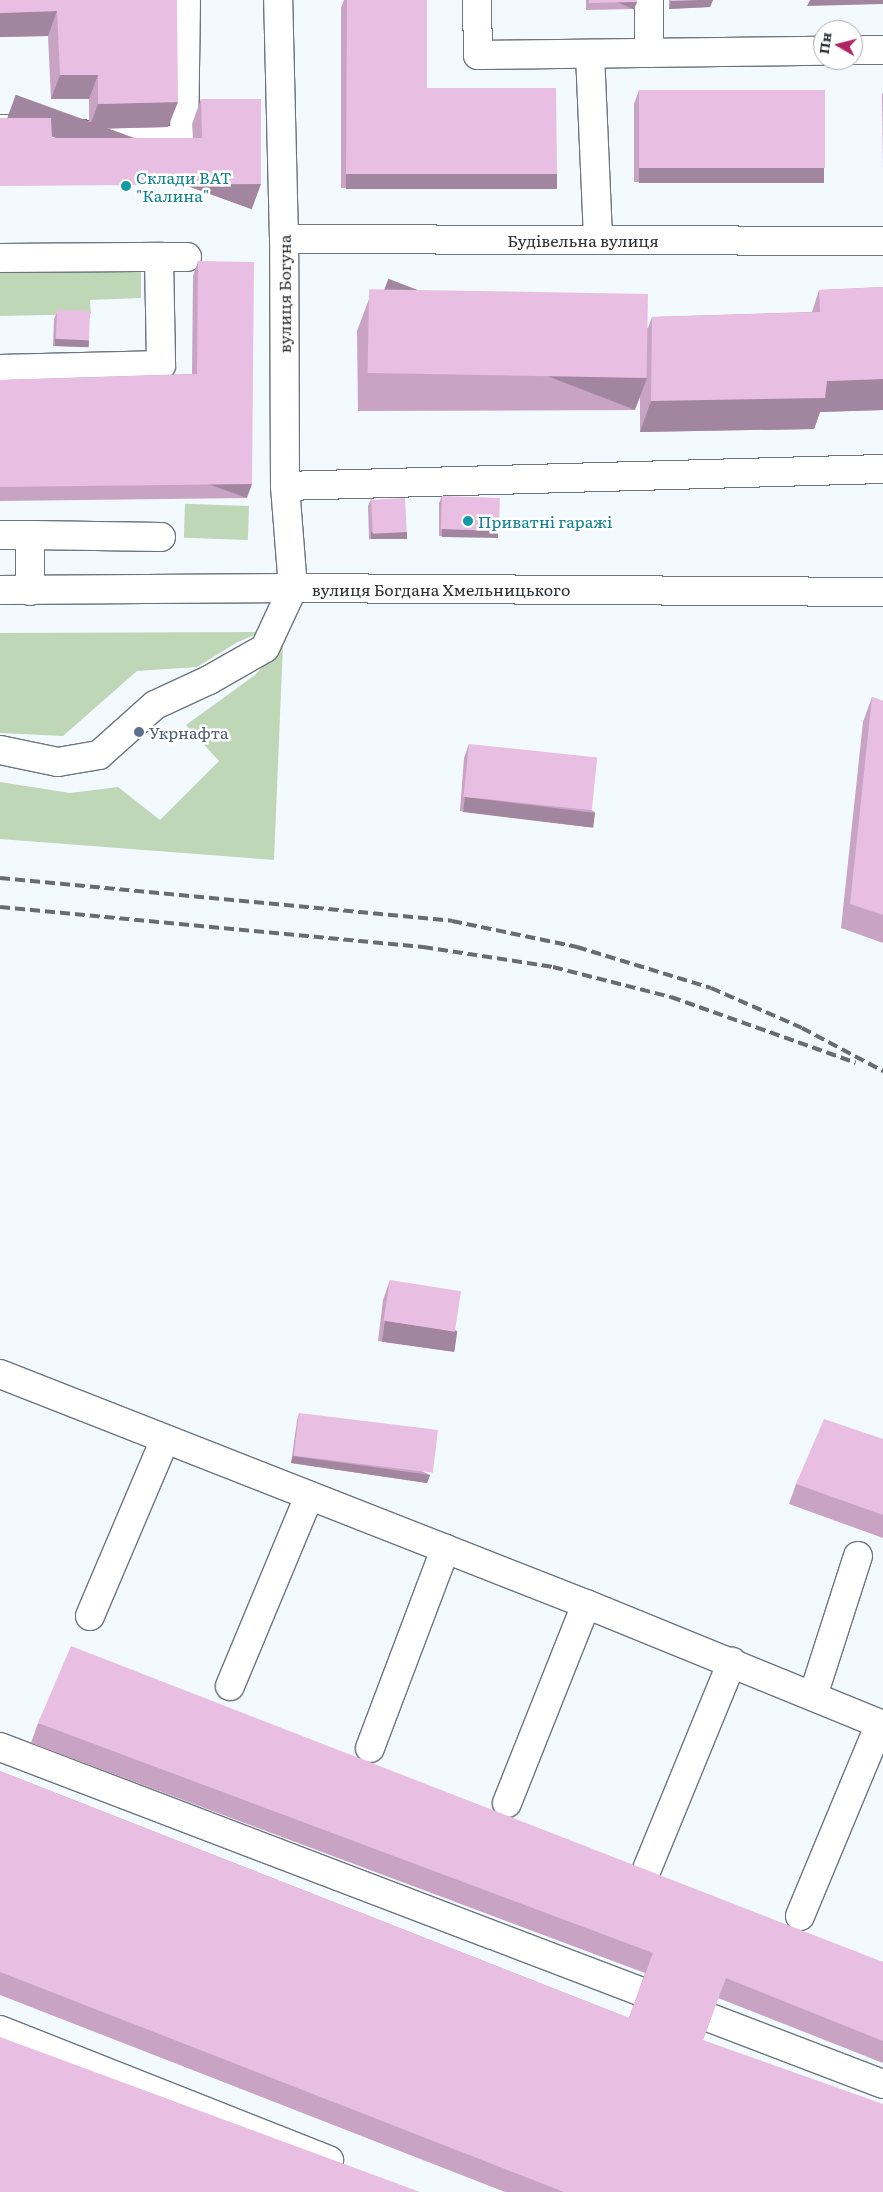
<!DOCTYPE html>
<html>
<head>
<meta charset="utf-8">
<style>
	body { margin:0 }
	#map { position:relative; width:883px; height:2192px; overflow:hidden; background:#f2f9ff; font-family:Literata,serif }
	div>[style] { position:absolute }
	.green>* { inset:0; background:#c0d7b7; transform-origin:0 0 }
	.roads { filter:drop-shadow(1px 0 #6e767c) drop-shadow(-1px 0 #6e767c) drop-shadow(0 1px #6e767c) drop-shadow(0 -1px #6e767c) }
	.minor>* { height:28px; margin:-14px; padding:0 14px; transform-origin:14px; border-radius:14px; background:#fff }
	.rail>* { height:4px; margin-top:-2px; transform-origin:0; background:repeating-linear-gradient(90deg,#686c70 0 10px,transparent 0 15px) }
	.wall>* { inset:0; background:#c8a3c3 }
	.shaded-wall>* { inset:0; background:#a2859f; transform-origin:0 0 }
	.building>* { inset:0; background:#e8bee3; transform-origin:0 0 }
	.dots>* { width:14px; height:14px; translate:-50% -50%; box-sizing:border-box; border:2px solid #fff; border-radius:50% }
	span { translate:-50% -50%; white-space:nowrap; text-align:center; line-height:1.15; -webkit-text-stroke:5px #fff; paint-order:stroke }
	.culture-label { font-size:16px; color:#0d838f }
	.left { translate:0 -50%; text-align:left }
	.street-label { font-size:16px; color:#2c2f32 }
	.service-label { font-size:16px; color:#4e5e75 }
	.north { position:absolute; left:813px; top:20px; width:50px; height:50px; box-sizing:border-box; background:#fff; border:1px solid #abacad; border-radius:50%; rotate:278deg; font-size:14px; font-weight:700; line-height:20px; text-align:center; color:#2c2f32 }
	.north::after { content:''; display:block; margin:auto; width:18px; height:22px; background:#af2463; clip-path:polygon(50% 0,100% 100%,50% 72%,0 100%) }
</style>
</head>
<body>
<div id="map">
	<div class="green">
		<i style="clip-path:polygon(141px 267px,141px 298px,90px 300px,91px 314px,0 316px,0 270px)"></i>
		<i style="left:249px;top:506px;width:34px;height:64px;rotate:92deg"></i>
		<i style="clip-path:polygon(261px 632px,236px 643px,197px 667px,137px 671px,63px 736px,0 733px,0 633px)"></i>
		<i style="clip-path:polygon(283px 644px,274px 860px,0 839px,0 782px,70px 793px,118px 787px,160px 820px,219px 761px,186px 725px,255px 675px)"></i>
	</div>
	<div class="roads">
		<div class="minor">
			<i style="left:477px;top:0;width:55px;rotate:89deg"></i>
			<i style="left:478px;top:55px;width:345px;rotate:-0.7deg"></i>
			<i style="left:649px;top:0;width:53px;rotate:90deg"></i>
			<i style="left:853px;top:50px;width:30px"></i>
			<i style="left:590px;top:54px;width:186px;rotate:87.5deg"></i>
			<i style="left:0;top:129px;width:184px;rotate:3.7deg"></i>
			<i style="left:184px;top:141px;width:141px;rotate:-89.2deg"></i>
			<i style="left:284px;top:239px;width:599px;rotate:0.19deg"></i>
			<i style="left:159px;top:257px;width:28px"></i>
			<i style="left:0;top:258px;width:159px;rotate:-0.4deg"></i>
			<i style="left:159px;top:257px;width:108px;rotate:88.9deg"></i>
			<i style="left:161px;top:365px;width:161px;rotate:178.6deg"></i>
			<i style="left:285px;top:486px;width:598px;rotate:-1.63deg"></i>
			<i style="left:0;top:535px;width:30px"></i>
			<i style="left:30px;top:535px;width:56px;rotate:90deg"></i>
			<i style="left:30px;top:535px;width:131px;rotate:0.9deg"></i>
			<i style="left:0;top:590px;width:293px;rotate:-0.4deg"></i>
			<i style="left:293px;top:588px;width:590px;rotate:0.39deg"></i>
			<i style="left:0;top:750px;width:59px;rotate:11.7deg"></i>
			<i style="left:58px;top:762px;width:42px;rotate:-9.7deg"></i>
			<i style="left:99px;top:755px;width:75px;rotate:-41.8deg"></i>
			<i style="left:155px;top:705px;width:60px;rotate:-24.8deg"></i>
			<i style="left:209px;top:680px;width:64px;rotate:-29.7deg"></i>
			<i style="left:265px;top:648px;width:66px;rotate:-65deg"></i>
			<i style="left:293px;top:588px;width:102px;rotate:-94.5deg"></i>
			<i style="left:285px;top:486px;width:247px;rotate:-90.2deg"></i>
			<i style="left:284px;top:239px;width:239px;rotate:-91.4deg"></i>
			<i style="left:0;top:1374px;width:630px;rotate:21.43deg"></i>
			<i style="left:586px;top:1604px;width:321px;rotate:22.2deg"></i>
			<i style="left:90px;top:1616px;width:192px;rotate:-67deg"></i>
			<i style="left:230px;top:1686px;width:206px;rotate:-67.4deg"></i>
			<i style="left:813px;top:1696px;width:147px;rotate:-72.2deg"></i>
			<i style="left:0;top:1747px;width:945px;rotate:20.89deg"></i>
			<i style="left:370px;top:1748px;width:213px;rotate:-69.3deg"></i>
			<i style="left:507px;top:1803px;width:214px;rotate:-68.3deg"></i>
			<i style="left:647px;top:1869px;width:224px;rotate:-67.7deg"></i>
			<i style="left:800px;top:1916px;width:208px;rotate:-67.4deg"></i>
			<i style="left:0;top:2030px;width:354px;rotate:21.6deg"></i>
		</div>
	</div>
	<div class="rail">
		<i style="left:0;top:878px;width:454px;rotate:5.4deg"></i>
		<i style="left:452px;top:921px;width:128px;rotate:11.7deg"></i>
		<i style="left:577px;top:947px;width:140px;rotate:17deg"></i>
		<i style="left:711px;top:988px;width:99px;rotate:23.7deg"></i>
		<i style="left:802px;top:1028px;width:92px;rotate:28deg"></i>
		<i style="left:0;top:907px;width:425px;rotate:5.4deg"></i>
		<i style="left:423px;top:947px;width:132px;rotate:8.7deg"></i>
		<i style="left:553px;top:967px;width:122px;rotate:14.3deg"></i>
		<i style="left:671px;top:997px;width:196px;rotate:19.6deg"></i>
	</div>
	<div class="wall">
		<i style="clip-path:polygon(0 0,177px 0,168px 127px,89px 129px,89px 99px,51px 99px,48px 36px,0 37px)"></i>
		<i style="clip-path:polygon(344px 0,347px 0,427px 88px,557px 174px,551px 188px,341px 188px,341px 8px)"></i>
		<i style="clip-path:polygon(586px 0,637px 0,637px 2px,634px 9px,586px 10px)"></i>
		<i style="clip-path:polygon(669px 0,713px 0,710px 7px,669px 9px)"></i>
		<i style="clip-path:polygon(639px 90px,819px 182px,634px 182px,634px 104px)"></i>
		<i style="clip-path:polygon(883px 92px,883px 170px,882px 95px)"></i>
		<i style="clip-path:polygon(201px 99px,252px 209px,52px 138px,193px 138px,192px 124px)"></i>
		<i style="clip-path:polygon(198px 261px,247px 498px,0 501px,0 380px,192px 374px,193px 276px)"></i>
		<i style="clip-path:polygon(883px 287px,883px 410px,820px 412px,814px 429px,640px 432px,640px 397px,635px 410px,358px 411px,357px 331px,369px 299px,648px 328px,652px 317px,812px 312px,819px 290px)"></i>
		<i style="clip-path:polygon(57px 312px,87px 347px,53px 346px,54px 319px)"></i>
		<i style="clip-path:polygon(442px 496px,498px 530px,495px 537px,439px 536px,439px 503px)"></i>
		<i style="clip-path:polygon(371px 499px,407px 532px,404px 539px,369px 539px,368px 506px)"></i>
		<i style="clip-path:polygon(872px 697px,883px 701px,883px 943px,841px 928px,863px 722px)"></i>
		<i style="clip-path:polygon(469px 744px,595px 812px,590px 827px,460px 811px,464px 758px)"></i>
		<i style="clip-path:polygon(390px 1280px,457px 1331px,450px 1351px,378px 1341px,383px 1300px)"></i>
		<i style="clip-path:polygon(299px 1413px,430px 1475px,427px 1483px,291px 1463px,297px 1421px)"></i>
		<i style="clip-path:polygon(883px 1439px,883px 1538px,789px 1504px,796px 1484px)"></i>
		<i style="clip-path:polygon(38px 1723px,883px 1962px,883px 2063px,718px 1998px,703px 2040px,883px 2192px,505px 2192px,0 1995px,0 1771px,629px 2018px,645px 1973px,31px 1743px)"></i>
	</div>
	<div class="shaded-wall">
		<i style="clip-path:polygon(699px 0,713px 0,710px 7px,669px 9px,671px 1px)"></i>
		<i style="clip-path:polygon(810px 0,883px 0,883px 4px,807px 6px)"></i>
		<i style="left:637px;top:2px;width:8px;height:48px;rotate:113deg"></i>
		<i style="clip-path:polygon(57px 11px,48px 36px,0 37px,0 13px)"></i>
		<i style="clip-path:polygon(60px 75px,98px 75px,89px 99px,51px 99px)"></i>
		<i style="clip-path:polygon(178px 102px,168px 127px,89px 129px,98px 104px)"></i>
		<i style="left:639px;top:168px;width:185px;height:15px"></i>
		<i style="left:346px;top:174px;width:211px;height:15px"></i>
		<i style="left:261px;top:184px;width:27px;height:261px;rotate:110deg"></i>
		<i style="left:55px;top:339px;width:34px;height:7px;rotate:2deg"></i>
		<i style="left:647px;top:378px;width:34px;height:277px;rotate:111deg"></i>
		<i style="clip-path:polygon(883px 379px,883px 410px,820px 412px,814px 429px,640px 432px,651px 401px,827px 381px)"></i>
		<i style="left:252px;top:484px;width:15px;height:252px;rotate:110deg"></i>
		<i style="left:442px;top:529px;width:56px;height:8px;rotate:1deg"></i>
		<i style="left:371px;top:532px;width:36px;height:7px"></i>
		<i style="left:465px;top:797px;width:131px;height:15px;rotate:7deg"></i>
		<i style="left:385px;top:1321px;width:73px;height:21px;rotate:8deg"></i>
		<i style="clip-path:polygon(293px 1456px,430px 1475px,427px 1483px,291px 1463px)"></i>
	</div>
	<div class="building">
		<i style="clip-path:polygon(0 0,177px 0,178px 102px,98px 104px,98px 75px,60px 75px,57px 11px,0 13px)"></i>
		<i style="clip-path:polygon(347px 0,427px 0,427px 88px,556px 88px,557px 174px,346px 174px)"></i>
		<i style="clip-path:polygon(589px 0,637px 0,637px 2px,589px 3px)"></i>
		<i style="clip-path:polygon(671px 0,699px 0,671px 1px)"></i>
		<i style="left:639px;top:90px;width:186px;height:78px"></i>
		<i style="clip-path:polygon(201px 99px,261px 99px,261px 184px,0 186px,0 118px,51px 118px,52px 138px,202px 138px)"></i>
		<i style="clip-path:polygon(198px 261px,254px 262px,252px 484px,0 487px,0 380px,197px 374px)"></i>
		<i style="clip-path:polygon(883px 287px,883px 379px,827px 381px,825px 398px,651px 401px,652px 317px,820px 312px,819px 290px)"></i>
		<i style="left:648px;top:294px;width:84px;height:279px;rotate:91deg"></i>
		<i style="left:90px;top:311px;width:29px;height:33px;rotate:92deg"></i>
		<i style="left:442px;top:496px;width:58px;height:33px;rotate:2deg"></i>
		<i style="left:405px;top:498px;width:34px;height:34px;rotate:87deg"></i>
		<i style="clip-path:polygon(872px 697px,883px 701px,883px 915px,850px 904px)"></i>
		<i style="left:469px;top:744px;width:129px;height:53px;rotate:6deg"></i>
		<i style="left:390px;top:1280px;width:72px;height:41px;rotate:9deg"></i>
		<i style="left:299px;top:1413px;width:140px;height:43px;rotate:7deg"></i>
		<i style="clip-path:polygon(824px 1419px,883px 1439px,883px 1515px,796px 1484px)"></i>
		<i style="clip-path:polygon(71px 1646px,883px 1962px,883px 2041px,726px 1978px,703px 2040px,883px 2104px,883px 2192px,564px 2192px,0 1972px,0 1771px,629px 2018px,653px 1953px,38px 1723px)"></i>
		<i style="clip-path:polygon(0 2037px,420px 2192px,0 2192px)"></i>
	</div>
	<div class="dots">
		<i style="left:126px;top:186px;background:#0f9aa8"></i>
		<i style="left:468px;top:521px;background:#0f9aa8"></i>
		<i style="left:139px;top:732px;background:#5c6f8a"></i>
	</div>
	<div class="culture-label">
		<span class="left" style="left:136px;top:186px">Склади ВАТ<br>"Калина"</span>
		<span class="left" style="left:478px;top:521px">Приватні гаражі</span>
	</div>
	<div class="street-label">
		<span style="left:583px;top:240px">Будівельна вулиця</span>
		<span style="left:284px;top:294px;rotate:-90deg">вулиця Богуна</span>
		<span style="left:441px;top:589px">вулиця Богдана Хмельницького</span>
	</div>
	<div class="service-label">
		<span class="left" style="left:149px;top:732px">Укрнафта</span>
	</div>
	<div class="north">Пн</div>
</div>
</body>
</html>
